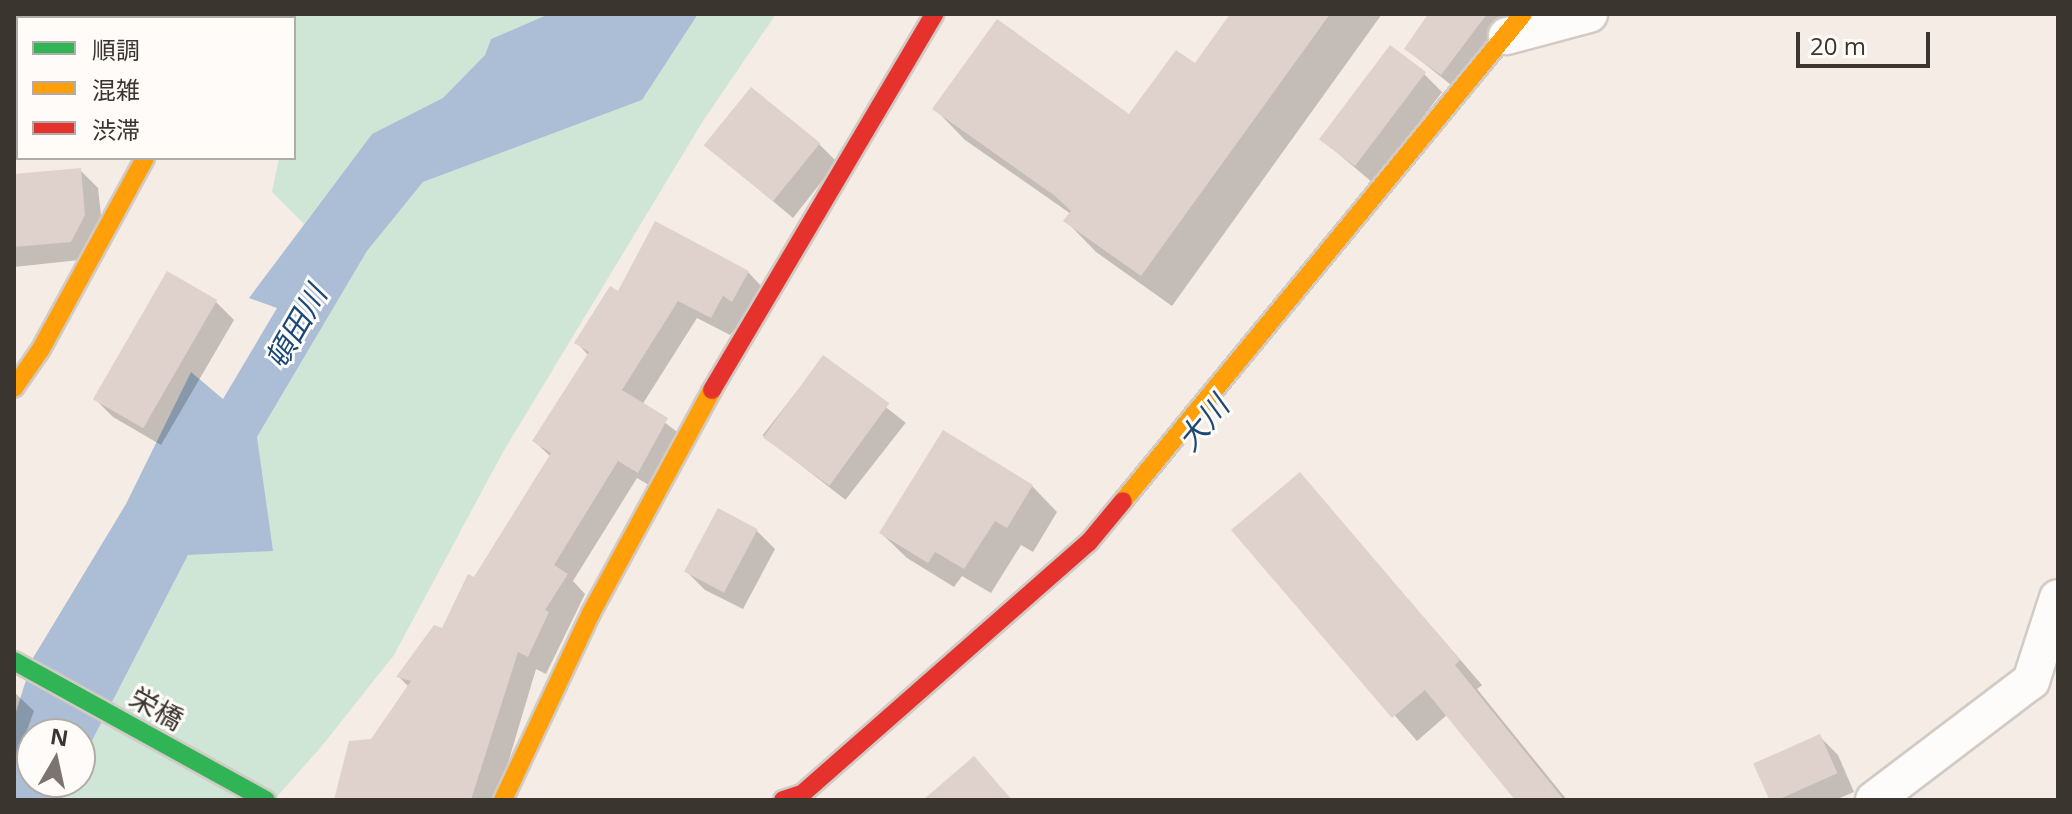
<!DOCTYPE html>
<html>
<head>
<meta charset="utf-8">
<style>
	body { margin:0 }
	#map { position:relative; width:2072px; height:814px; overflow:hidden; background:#f5ece5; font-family:"Open Sans","Noto Sans JP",sans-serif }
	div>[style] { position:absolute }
	.green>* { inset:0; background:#cfe6d6 }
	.water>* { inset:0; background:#abbed6 }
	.shadow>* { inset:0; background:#0003; transform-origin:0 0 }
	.building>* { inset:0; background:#dfd1cb; transform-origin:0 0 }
	.roads { filter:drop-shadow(2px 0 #d1cac5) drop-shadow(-2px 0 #d1cac5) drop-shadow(0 2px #d1cac5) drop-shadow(0 -2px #d1cac5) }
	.street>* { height:36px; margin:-18px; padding:0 18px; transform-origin:18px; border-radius:18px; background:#fefcfb }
	.fast>* { height:18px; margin:-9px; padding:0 9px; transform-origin:9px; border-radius:9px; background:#30b455 }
	.slow>* { height:18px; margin:-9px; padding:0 9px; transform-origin:9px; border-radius:9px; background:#ff9f0a }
	.jam>* { height:18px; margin:-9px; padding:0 9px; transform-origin:9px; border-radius:9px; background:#e5322d }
	span { translate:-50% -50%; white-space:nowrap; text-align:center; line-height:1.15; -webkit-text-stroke:6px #fefbf8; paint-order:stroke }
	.street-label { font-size:28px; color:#3b3530 }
	.water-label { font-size:30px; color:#1a4978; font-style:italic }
	.frame { position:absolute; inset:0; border:16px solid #3b3530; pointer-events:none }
	.legend { position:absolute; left:16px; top:16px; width:280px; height:144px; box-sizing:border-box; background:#fefbf8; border:2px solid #b0aca8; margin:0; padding:10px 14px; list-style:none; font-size:24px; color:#3b3530 }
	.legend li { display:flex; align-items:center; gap:16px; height:40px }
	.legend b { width:40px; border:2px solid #b0aca8 }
	.north { position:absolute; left:16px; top:718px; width:80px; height:80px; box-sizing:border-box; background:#fefbf8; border:2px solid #b0aca8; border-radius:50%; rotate:9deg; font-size:22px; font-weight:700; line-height:32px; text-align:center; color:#3b3530 }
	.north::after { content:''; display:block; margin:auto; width:28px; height:36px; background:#7c756f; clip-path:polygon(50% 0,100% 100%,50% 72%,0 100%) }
	.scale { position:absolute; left:1796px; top:32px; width:134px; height:36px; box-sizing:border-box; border:4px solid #3b3530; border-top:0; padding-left:10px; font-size:24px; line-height:28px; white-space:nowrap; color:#3b3530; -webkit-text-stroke:6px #fefbf8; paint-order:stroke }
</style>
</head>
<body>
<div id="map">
	<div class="green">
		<i style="clip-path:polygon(295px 14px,549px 14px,491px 39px,485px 55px,443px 99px,372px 134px,304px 224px,272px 192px,279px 158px,294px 158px)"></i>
		<i style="clip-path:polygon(698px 14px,776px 14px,703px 121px,503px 452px,394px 655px,321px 747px,274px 800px,62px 800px,71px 782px,80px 782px,80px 764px,188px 555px,272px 551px,257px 437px,367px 251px,423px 182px,642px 100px)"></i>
	</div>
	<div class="water">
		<i style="clip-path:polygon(549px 14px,698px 14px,642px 100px,423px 182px,367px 251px,257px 437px,273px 551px,188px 555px,80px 764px,80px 734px,32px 734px,32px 782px,71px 782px,62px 800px,14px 800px,14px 718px,33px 658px,126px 504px,191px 372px,223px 399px,277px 308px,249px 298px,372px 134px,443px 98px,485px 55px,491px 39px)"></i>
	</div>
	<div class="shadow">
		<i style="left:36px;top:14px;width:144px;height:4px"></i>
		<i style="clip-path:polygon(1233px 14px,1382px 14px,1172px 306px,1096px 252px,1066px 221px,1071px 214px,965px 140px,935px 109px,1130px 117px,1195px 66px)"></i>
		<i style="clip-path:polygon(1430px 14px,1517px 14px,1460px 92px,1406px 49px)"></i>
		<i style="clip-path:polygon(1424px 74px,1442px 92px,1373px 183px,1321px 139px)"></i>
		<i style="clip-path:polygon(819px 144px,837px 162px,793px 218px,707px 146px)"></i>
		<i style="clip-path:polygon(80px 170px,98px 188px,103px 234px,89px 259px,14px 267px,14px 176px)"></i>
		<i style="clip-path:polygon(748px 272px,766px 291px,730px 335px,697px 318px,642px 405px,685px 438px,657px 490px,637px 478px,573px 581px,585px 594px,546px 674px,536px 669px,497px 800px,336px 800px,409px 687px,399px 677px,443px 631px,551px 457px,534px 441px,589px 356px,577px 343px,619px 294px)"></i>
		<i style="clip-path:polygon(216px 302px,234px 320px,161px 445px,113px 417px,95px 399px)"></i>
		<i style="left:823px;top:358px;width:105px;height:98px;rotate:38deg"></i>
		<i style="clip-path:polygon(1300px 474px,1482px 685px,1477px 689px,1567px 800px,1518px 800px,1448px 714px,1417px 741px,1234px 531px)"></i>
		<i style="clip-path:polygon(1032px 486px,1057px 512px,1033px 552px,1021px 545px,991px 593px,962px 576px,954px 587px,907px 558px,881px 533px)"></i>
		<i style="clip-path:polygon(756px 530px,775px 549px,743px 609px,705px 590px,687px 572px)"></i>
		<i style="clip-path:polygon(14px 692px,34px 711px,14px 766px)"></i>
		<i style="clip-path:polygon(1819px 736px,1838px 755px,1854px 792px,1835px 800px,1771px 800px,1755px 763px)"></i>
	</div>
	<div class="building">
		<i style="clip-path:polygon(1230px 14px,1330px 14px,1141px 276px,1063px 221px,1071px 211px,1055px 196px,932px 109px,997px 19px,1129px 114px,1176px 50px,1195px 63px)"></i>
		<i style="clip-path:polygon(1428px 14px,1487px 14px,1441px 75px,1404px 49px)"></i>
		<i style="left:1390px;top:45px;width:45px;height:118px;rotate:37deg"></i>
		<i style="left:751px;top:87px;width:89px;height:75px;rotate:39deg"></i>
		<i style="clip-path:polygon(81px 168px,85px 215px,71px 242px,14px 247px,14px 174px)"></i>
		<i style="clip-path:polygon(655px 221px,749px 271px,732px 302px,723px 296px,711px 318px,678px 301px,622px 390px,668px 418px,638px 473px,618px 461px,554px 565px,568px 574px,545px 610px,549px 612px,528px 657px,518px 652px,471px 800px,334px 800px,349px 741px,371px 739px,411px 681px,396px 677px,434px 625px,442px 628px,468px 574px,474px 577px,551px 453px,532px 441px,589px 352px,574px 343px,610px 286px,618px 291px)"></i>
		<i style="left:167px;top:271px;width:58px;height:148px;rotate:30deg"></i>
		<i style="left:823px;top:355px;width:82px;height:102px;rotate:36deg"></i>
		<i style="clip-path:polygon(943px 430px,1033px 485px,1007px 528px,995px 521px,964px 569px,935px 552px,928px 563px,879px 533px)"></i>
		<i style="clip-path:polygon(1300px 472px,1460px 660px,1455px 665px,1564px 800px,1515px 800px,1425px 690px,1392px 718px,1231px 530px)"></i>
		<i style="left:718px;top:508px;width:45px;height:72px;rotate:28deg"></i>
		<i style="left:1820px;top:734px;width:43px;height:73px;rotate:66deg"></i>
		<i style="clip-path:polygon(974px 756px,1012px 800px,923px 800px)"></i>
	</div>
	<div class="roads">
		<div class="street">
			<i style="left:1507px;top:36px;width:85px;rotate:-15deg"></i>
			<i style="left:1874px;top:800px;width:197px;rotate:-37.2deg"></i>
			<i style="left:2031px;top:681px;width:87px;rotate:-72deg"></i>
		</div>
		<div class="fast">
			<i style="left:14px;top:661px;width:288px;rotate:28.9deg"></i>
		</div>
		<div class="slow">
			<i style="left:14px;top:388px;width:47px;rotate:-55.3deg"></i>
			<i style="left:41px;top:349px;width:217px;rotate:-61.4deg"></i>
			<i style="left:1123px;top:501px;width:630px;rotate:-50.6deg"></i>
			<i style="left:503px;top:800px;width:207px;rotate:-64.8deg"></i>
			<i style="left:591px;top:613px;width:254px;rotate:-61.5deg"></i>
		</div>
		<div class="jam">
			<i style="left:221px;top:18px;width:4px;rotate:-63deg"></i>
			<i style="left:712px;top:390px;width:437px;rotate:-59.4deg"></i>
			<i style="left:783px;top:800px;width:20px;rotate:-18deg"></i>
			<i style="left:802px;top:794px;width:382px;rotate:-41.3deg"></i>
			<i style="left:1089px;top:542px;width:53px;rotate:-50.3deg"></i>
		</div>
	</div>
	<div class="street-label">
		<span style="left:157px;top:708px;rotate:29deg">栄橋</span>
	</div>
	<div class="water-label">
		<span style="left:296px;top:327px;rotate:-60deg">頓田川</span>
		<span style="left:1203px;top:423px;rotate:-50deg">大川</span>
	</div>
	<div class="frame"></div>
	<ul class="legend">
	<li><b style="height:10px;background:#30b455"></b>順調</li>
	<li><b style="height:10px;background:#ff9f0a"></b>混雑</li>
	<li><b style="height:10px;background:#e5322d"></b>渋滞</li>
	</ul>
	<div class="north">N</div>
	<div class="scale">20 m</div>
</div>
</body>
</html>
